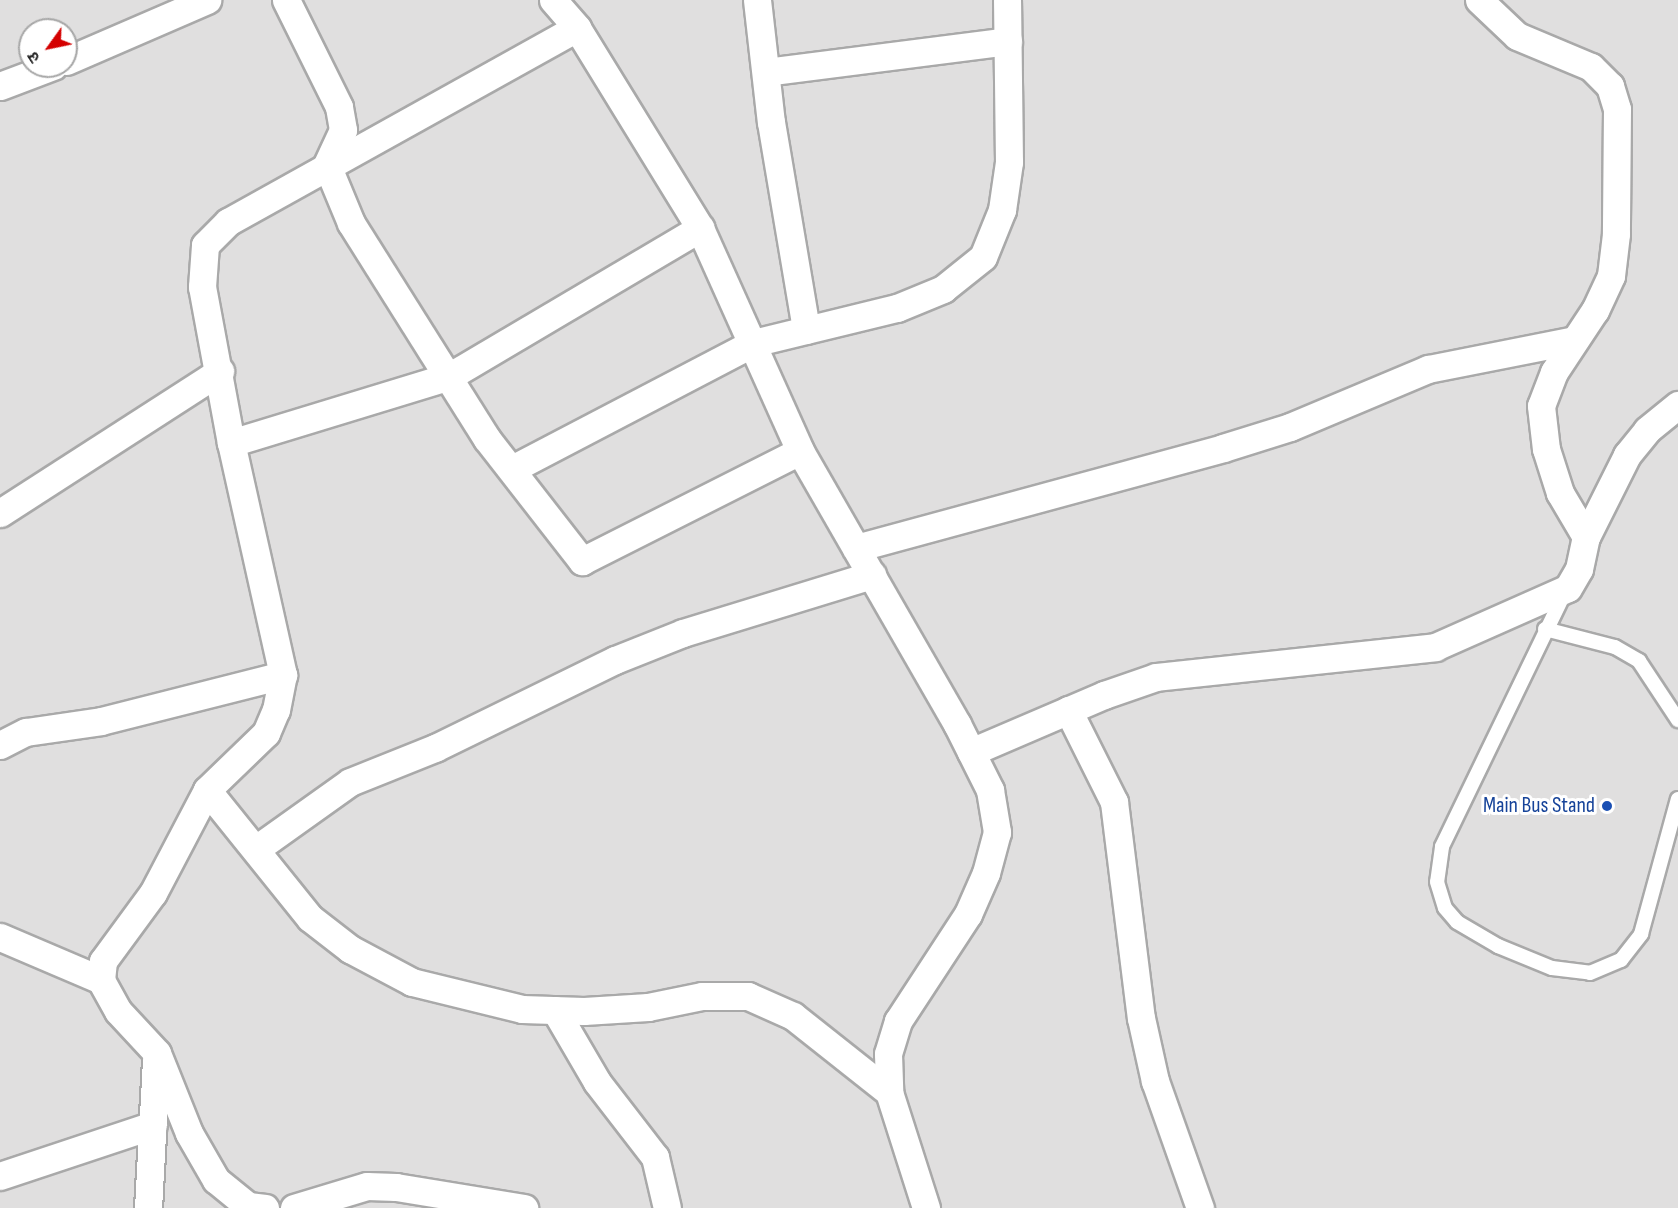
<!DOCTYPE html>
<html>
<head>
<meta charset="utf-8">
<style>
	body { margin:0 }
	#map { position:relative; width:1678px; height:1208px; overflow:hidden; background:#f2efe9; font-family:"Sofia Sans Condensed","Noto Sans Devanagari",sans-serif }
	div>[style] { position:absolute }
	.residential>* { inset:0; background:#e0dfdf }
	.roads { filter:drop-shadow(2px 0 #a9a9a9) drop-shadow(-2px 0 #a9a9a9) drop-shadow(0 2px #a9a9a9) drop-shadow(0 -2px #a9a9a9) }
	.lane>* { height:14px; margin:-7px; padding:0 7px; transform-origin:7px; border-radius:7px; background:#fff }
	.street>* { height:27px; margin:-13.5px; padding:0 13.5px; transform-origin:13.5px; border-radius:13.5px; background:#fff }
	.dots>* { width:16px; height:16px; translate:-50% -50%; box-sizing:border-box; border:3px solid #fff; border-radius:50% }
	span { translate:-50% -50%; white-space:nowrap; text-align:center; line-height:1.15; -webkit-text-stroke:6px #fff; paint-order:stroke }
	.transit-label { font-size:22px; color:#164399 }
	.right { translate:-100% -50%; text-align:right }
	.north { position:absolute; left:18px; top:18px; width:60px; height:60px; box-sizing:border-box; background:#fff; border:2px solid #a7a7a7; border-radius:50%; rotate:237deg; font-size:16px; font-weight:700; line-height:24px; text-align:center; color:#222 }
	.north::after { content:''; display:block; margin:auto; width:21px; height:27px; background:#d40000; clip-path:polygon(50% 0,100% 100%,50% 72%,0 100%) }
</style>
</head>
<body>
<div id="map">
	<div class="residential">
		<i style="clip-path:polygon(evenodd,0 0,1678px 0,1678px 1208px,0 1208px,0 0,30px 30px,66px 30px,66px 66px,30px 66px,30px 30px)"></i>
	</div>
	<div class="roads">
		<div class="lane">
			<i style="left:1565px;top:592px;width:283px;rotate:115.8deg"></i>
			<i style="left:1442px;top:847px;width:35px;rotate:98deg"></i>
			<i style="left:1437px;top:882px;width:27px;rotate:73deg"></i>
			<i style="left:1445px;top:908px;width:18px;rotate:49deg"></i>
			<i style="left:1457px;top:922px;width:48px;rotate:30.3deg"></i>
			<i style="left:1498px;top:946px;width:58px;rotate:22.2deg"></i>
			<i style="left:1552px;top:968px;width:38px;rotate:7deg"></i>
			<i style="left:1590px;top:973px;width:34px;rotate:-23deg"></i>
			<i style="left:1621px;top:960px;width:33px;rotate:-52deg"></i>
			<i style="left:1641px;top:934px;width:140px;rotate:-74.7deg"></i>
			<i style="left:1545px;top:629px;width:72px;rotate:14.4deg"></i>
			<i style="left:1615px;top:647px;width:28px;rotate:30deg"></i>
			<i style="left:1639px;top:661px;width:71px;rotate:56.5deg"></i>
		</div>
		<div class="street">
			<i style="left:286px;top:0;width:119px;rotate:63.6deg"></i>
			<i style="left:339px;top:107px;width:23px;rotate:80deg"></i>
			<i style="left:343px;top:130px;width:38px;rotate:115deg"></i>
			<i style="left:327px;top:165px;width:63px;rotate:67.5deg"></i>
			<i style="left:351px;top:223px;width:255px;rotate:57.8deg"></i>
			<i style="left:487px;top:439px;width:155px;rotate:52.1deg"></i>
			<i style="left:582px;top:561px;width:244px;rotate:-26.8deg"></i>
			<i style="left:553px;top:0;width:37px;rotate:49deg"></i>
			<i style="left:577px;top:28px;width:235px;rotate:58.4deg"></i>
			<i style="left:700px;top:228px;width:244px;rotate:65.8deg"></i>
			<i style="left:800px;top:451px;width:315px;rotate:60.1deg"></i>
			<i style="left:957px;top:724px;width:74px;rotate:63.4deg"></i>
			<i style="left:990px;top:790px;width:43px;rotate:80.5deg"></i>
			<i style="left:997px;top:832px;width:42px;rotate:105deg"></i>
			<i style="left:986px;top:873px;width:45px;rotate:113.7deg"></i>
			<i style="left:968px;top:914px;width:128px;rotate:123.2deg"></i>
			<i style="left:898px;top:1021px;width:34px;rotate:107deg"></i>
			<i style="left:888px;top:1054px;width:38px;rotate:88deg"></i>
			<i style="left:889px;top:1092px;width:122px;rotate:72.3deg"></i>
			<i style="left:757px;top:0;width:123px;rotate:83.5deg"></i>
			<i style="left:771px;top:122px;width:211px;rotate:80.4deg"></i>
			<i style="left:1479px;top:0;width:52px;rotate:43.5deg"></i>
			<i style="left:1517px;top:36px;width:80px;rotate:22.7deg"></i>
			<i style="left:1591px;top:67px;width:27px;rotate:45deg"></i>
			<i style="left:1610px;top:86px;width:24px;rotate:73deg"></i>
			<i style="left:1617px;top:109px;width:125px;rotate:90.5deg"></i>
			<i style="left:1616px;top:234px;width:42px;rotate:96.8deg"></i>
			<i style="left:1611px;top:276px;width:38px;rotate:115deg"></i>
			<i style="left:1595px;top:310px;width:74px;rotate:123.5deg"></i>
			<i style="left:1554px;top:372px;width:36px;rotate:111deg"></i>
			<i style="left:1541px;top:406px;width:43px;rotate:83.4deg"></i>
			<i style="left:1546px;top:449px;width:46px;rotate:72.3deg"></i>
			<i style="left:1560px;top:493px;width:51px;rotate:59.4deg"></i>
			<i style="left:66px;top:61px;width:154px;rotate:-23.4deg"></i>
			<i style="left:766px;top:72px;width:244px;rotate:-7.3deg"></i>
			<i style="left:0;top:86px;width:57px;rotate:-20.7deg"></i>
			<i style="left:231px;top:443px;width:159px;rotate:-100.5deg"></i>
			<i style="left:202px;top:287px;width:42px;rotate:-85.9deg"></i>
			<i style="left:205px;top:245px;width:33px;rotate:-45deg"></i>
			<i style="left:228px;top:222px;width:399px;rotate:-29.1deg"></i>
			<i style="left:512px;top:469px;width:272px;rotate:-27.6deg"></i>
			<i style="left:753px;top:343px;width:148px;rotate:-13.7deg"></i>
			<i style="left:897px;top:308px;width:50px;rotate:-22.4deg"></i>
			<i style="left:943px;top:289px;width:51px;rotate:-38.7deg"></i>
			<i style="left:983px;top:257px;width:51px;rotate:-68deg"></i>
			<i style="left:1002px;top:210px;width:49px;rotate:-81.7deg"></i>
			<i style="left:1009px;top:162px;width:162px;rotate:-90.7deg"></i>
			<i style="left:0;top:513px;width:262px;rotate:-32.8deg"></i>
			<i style="left:856px;top:548px;width:380px;rotate:-15.2deg"></i>
			<i style="left:1223px;top:448px;width:70px;rotate:-17.4deg"></i>
			<i style="left:1290px;top:427px;width:150px;rotate:-22.8deg"></i>
			<i style="left:1428px;top:369px;width:149px;rotate:-11.2deg"></i>
			<i style="left:1068px;top:710px;width:103px;rotate:63.4deg"></i>
			<i style="left:1114px;top:802px;width:218px;rotate:82.9deg"></i>
			<i style="left:1141px;top:1018px;width:65px;rotate:77.5deg"></i>
			<i style="left:1155px;top:1081px;width:135px;rotate:70.5deg"></i>
			<i style="left:0;top:745px;width:29px;rotate:-27deg"></i>
			<i style="left:26px;top:732px;width:76px;rotate:-8.3deg"></i>
			<i style="left:101px;top:721px;width:188px;rotate:-14.2deg"></i>
			<i style="left:971px;top:752px;width:145px;rotate:-23.2deg"></i>
			<i style="left:1104px;top:695px;width:55px;rotate:-19.1deg"></i>
			<i style="left:1156px;top:677px;width:281px;rotate:-6.1deg"></i>
			<i style="left:1435px;top:647px;width:145px;rotate:-23.9deg"></i>
			<i style="left:1568px;top:588px;width:22px;rotate:-60deg"></i>
			<i style="left:1579px;top:569px;width:33px;rotate:-78deg"></i>
			<i style="left:1586px;top:537px;width:92px;rotate:-63.4deg"></i>
			<i style="left:1627px;top:455px;width:32px;rotate:-51deg"></i>
			<i style="left:1647px;top:430px;width:40px;rotate:-39deg"></i>
			<i style="left:207px;top:790px;width:164px;rotate:51.2deg"></i>
			<i style="left:310px;top:918px;width:51px;rotate:37.8deg"></i>
			<i style="left:350px;top:949px;width:70px;rotate:28deg"></i>
			<i style="left:412px;top:982px;width:113px;rotate:13.8deg"></i>
			<i style="left:522px;top:1009px;width:62px;rotate:1.8deg"></i>
			<i style="left:584px;top:1011px;width:64px;rotate:-3.6deg"></i>
			<i style="left:648px;top:1007px;width:55px;rotate:-11.5deg"></i>
			<i style="left:702px;top:996px;width:46px"></i>
			<i style="left:748px;top:996px;width:49px;rotate:24deg"></i>
			<i style="left:793px;top:1016px;width:122px;rotate:38.4deg"></i>
			<i style="left:256px;top:849px;width:115px;rotate:-35.5deg"></i>
			<i style="left:350px;top:782px;width:92px;rotate:-21.8deg"></i>
			<i style="left:435px;top:748px;width:200px;rotate:-26.1deg"></i>
			<i style="left:615px;top:660px;width:73px;rotate:-21.7deg"></i>
			<i style="left:683px;top:633px;width:198px;rotate:-17.1deg"></i>
			<i style="left:0;top:937px;width:110px;rotate:23.1deg"></i>
			<i style="left:555px;top:1010px;width:83px;rotate:59.7deg"></i>
			<i style="left:597px;top:1082px;width:95px;rotate:52.3deg"></i>
			<i style="left:655px;top:1157px;width:52px;rotate:76.8deg"></i>
			<i style="left:0;top:1176px;width:161px;rotate:-18.4deg"></i>
			<i style="left:148px;top:1208px;width:148px;rotate:-86.9deg"></i>
			<i style="left:265px;top:1208px;width:17px;rotate:-173deg"></i>
			<i style="left:248px;top:1206px;width:41px;rotate:-140.9deg"></i>
			<i style="left:216px;top:1180px;width:54px;rotate:-119.9deg"></i>
			<i style="left:189px;top:1133px;width:86px;rotate:-111.8deg"></i>
			<i style="left:157px;top:1053px;width:57px;rotate:-132.9deg"></i>
			<i style="left:118px;top:1011px;width:35px;rotate:-119deg"></i>
			<i style="left:101px;top:980px;width:19px;rotate:-84deg"></i>
			<i style="left:103px;top:961px;width:84px;rotate:-53.7deg"></i>
			<i style="left:153px;top:893px;width:116px;rotate:-62.3deg"></i>
			<i style="left:207px;top:790px;width:82px;rotate:-44deg"></i>
			<i style="left:266px;top:733px;width:25px;rotate:-67deg"></i>
			<i style="left:276px;top:710px;width:36px;rotate:-79deg"></i>
			<i style="left:283px;top:675px;width:238px;rotate:-102.6deg"></i>
			<i style="left:231px;top:443px;width:229px;rotate:-17deg"></i>
			<i style="left:450px;top:376px;width:291px;rotate:-30.6deg"></i>
			<i style="left:294px;top:1208px;width:76px;rotate:-16.8deg"></i>
			<i style="left:367px;top:1186px;width:29px;rotate:2deg"></i>
			<i style="left:396px;top:1187px;width:130px;rotate:9.3deg"></i>
		</div>
	</div>
	<div class="dots">
		<i style="left:1607px;top:806px;background:#1a4fb4"></i>
	</div>
	<div class="transit-label">
		<span class="right" style="left:1595px;top:806px">Main Bus Stand</span>
	</div>
	<div class="north">उ</div>
</div>
</body>
</html>
